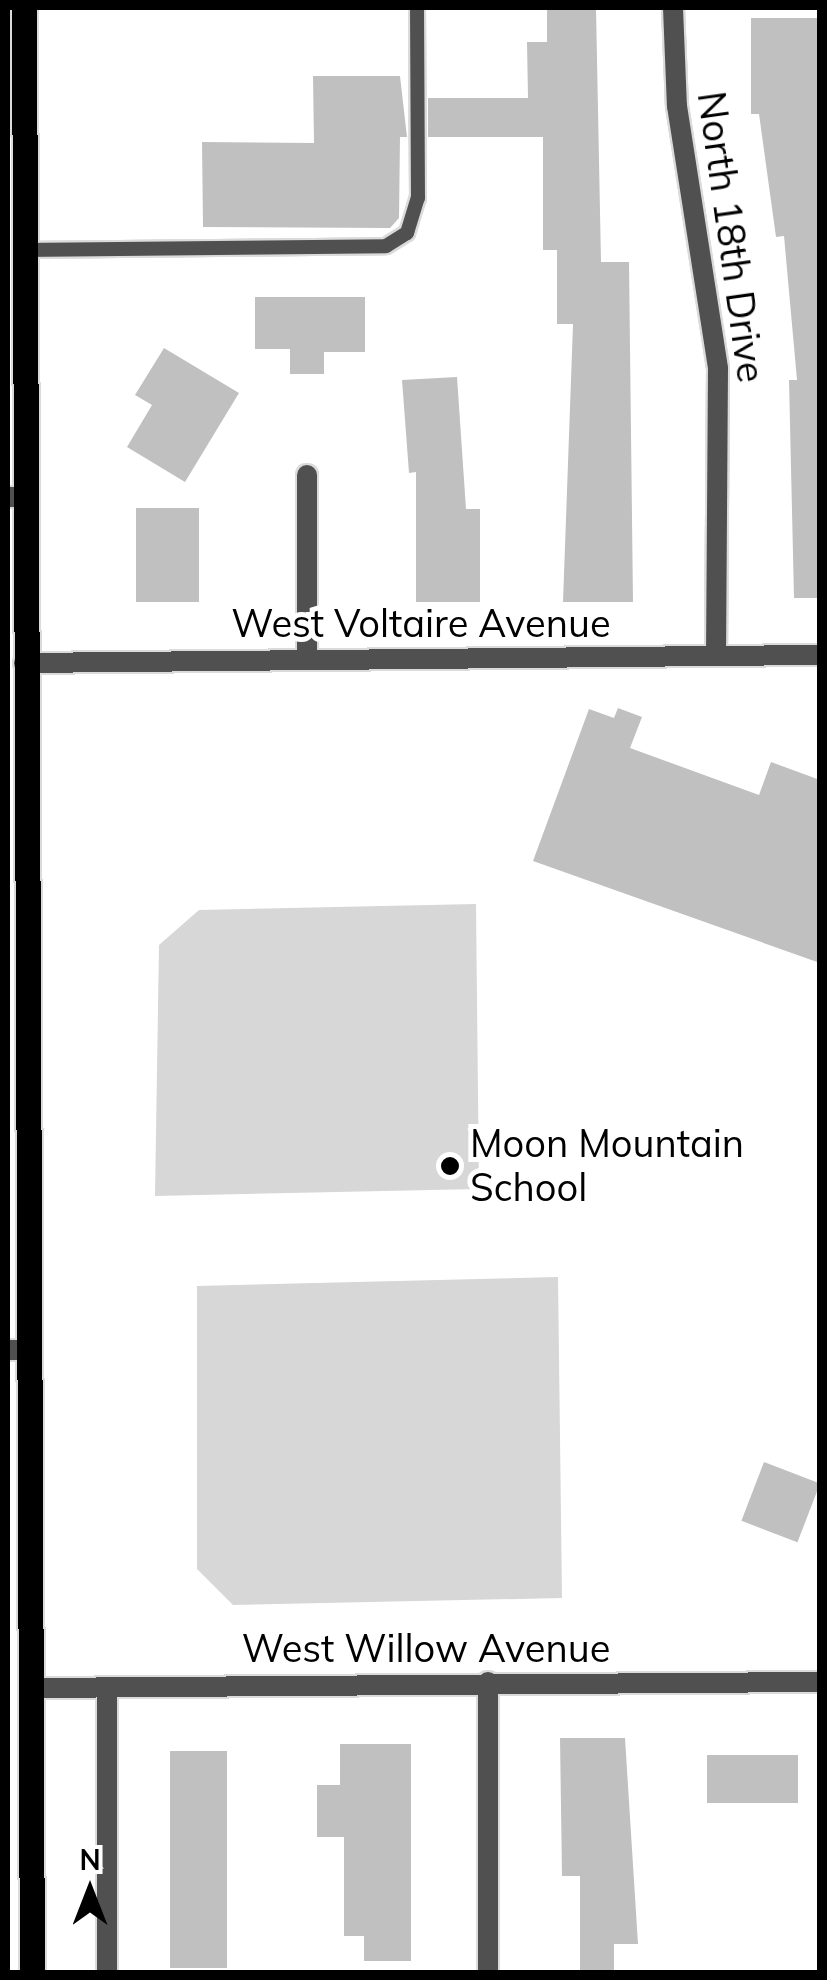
<!DOCTYPE html>
<html>
<head>
<meta charset="utf-8">
<style>
	body { margin:0 }
	#map { position:relative; width:827px; height:1980px; overflow:hidden; background:#fff; font-family:Mulish,sans-serif }
	div>[style] { position:absolute }
	.green>* { inset:0; background:#d7d7d7 }
	.building>* { inset:0; background:#c0c0c0; transform-origin:0 0 }
	.roads { filter:drop-shadow(2px 0 #dbdbdb) drop-shadow(-2px 0 #dbdbdb) drop-shadow(0 2px #dbdbdb) drop-shadow(0 -2px #dbdbdb) }
	.service>* { height:14px; margin:-7px; padding:0 7px; transform-origin:7px; border-radius:7px; background:#505050 }
	.minor>* { height:20px; margin:-10px; padding:0 10px; transform-origin:10px; border-radius:10px; background:#505050 }
	.primary>* { height:25px; margin:-12.5px; padding:0 12.5px; transform-origin:12.5px; border-radius:12.5px; background:#000 }
	.dots>* { width:28px; height:28px; translate:-50% -50%; box-sizing:border-box; border:5px solid #fff; border-radius:50% }
	span { translate:-50% -50%; white-space:nowrap; text-align:center; line-height:1.15; -webkit-text-stroke:10px #fff; paint-order:stroke }
	.street-label { font-size:38px; color:#000 }
	.poi-label { font-size:38px; color:#000 }
	.left { translate:0 -50%; text-align:left }
	.frame { position:absolute; inset:0; border:10px solid #000; pointer-events:none }
	.north { position:absolute; left:40px; top:1840px; width:100px; height:100px; -webkit-text-stroke:8px #fff; paint-order:stroke; rotate:0deg; font-size:28px; font-weight:700; line-height:40px; text-align:center; color:#000 }
	.north::after { content:''; display:block; margin:auto; width:35px; height:45px; background:#000; clip-path:polygon(50% 0,100% 100%,50% 72%,0 100%) }
</style>
</head>
<body>
<div id="map">
	<div class="green">
		<i style="clip-path:polygon(476px 904px,479px 1189px,155px 1196px,159px 945px,199px 910px)"></i>
		<i style="clip-path:polygon(558px 1277px,562px 1598px,233px 1605px,197px 1569px,197px 1286px)"></i>
	</div>
	<div class="building">
		<i style="clip-path:polygon(547px 8px,596px 8px,601px 262px,629px 262px,633px 602px,563px 602px,573px 324px,557px 324px,557px 250px,543px 250px,543px 137px,428px 137px,428px 98px,528px 98px,527px 42px,547px 42px)"></i>
		<i style="clip-path:polygon(751px 18px,820px 18px,820px 598px,794px 598px,789px 380px,797px 380px,784px 236px,776px 237px,759px 114px,751px 114px)"></i>
		<i style="clip-path:polygon(313px 76px,400px 76px,407px 137px,400px 137px,399px 218px,390px 228px,203px 227px,202px 142px,314px 143px)"></i>
		<i style="clip-path:polygon(255px 297px,365px 297px,365px 352px,324px 352px,324px 374px,290px 374px,290px 349px,255px 349px)"></i>
		<i style="clip-path:polygon(164px 348px,239px 393px,185px 482px,127px 447px,152px 405px,135px 395px)"></i>
		<i style="clip-path:polygon(457px 377px,466px 509px,480px 509px,480px 602px,416px 602px,416px 472px,409px 473px,402px 380px)"></i>
		<i style="left:136px;top:508px;width:63px;height:94px"></i>
		<i style="clip-path:polygon(618px 708px,642px 717px,630px 748px,759px 795px,771px 762px,820px 780px,820px 963px,533px 861px,589px 709px,614px 718px)"></i>
		<i style="left:764px;top:1462px;width:60px;height:63px;rotate:21deg"></i>
		<i style="clip-path:polygon(560px 1738px,625px 1738px,638px 1944px,614px 1944px,614px 1972px,580px 1972px,580px 1876px,562px 1876px)"></i>
		<i style="clip-path:polygon(340px 1744px,411px 1744px,411px 1961px,364px 1961px,364px 1936px,344px 1936px,344px 1837px,317px 1837px,317px 1785px,340px 1785px)"></i>
		<i style="left:170px;top:1751px;width:57px;height:217px"></i>
		<i style="left:707px;top:1755px;width:91px;height:48px"></i>
	</div>
	<div class="roads">
		<div class="service">
			<i style="left:23px;top:250px;width:363px;rotate:-0.6deg"></i>
			<i style="left:386px;top:246px;width:25px;rotate:-32deg"></i>
			<i style="left:407px;top:233px;width:37px;rotate:-73deg"></i>
			<i style="left:418px;top:198px;width:190px;rotate:-90.3deg"></i>
		</div>
		<div class="minor">
			<i style="left:673px;top:8px;width:98px;rotate:87.7deg"></i>
			<i style="left:677px;top:106px;width:266px;rotate:81.1deg"></i>
			<i style="left:718px;top:369px;width:287px;rotate:90.4deg"></i>
			<i style="left:307px;top:475px;width:184px;rotate:90deg"></i>
			<i style="left:8px;top:497px;width:15px"></i>
			<i style="left:24px;top:663px;width:796px;rotate:-0.58deg"></i>
			<i style="left:8px;top:1350px;width:24px"></i>
			<i style="left:488px;top:1682px;width:290px;rotate:90deg"></i>
			<i style="left:107px;top:1687px;width:285px;rotate:90deg"></i>
			<i style="left:33px;top:1688px;width:787px;rotate:-0.44deg"></i>
		</div>
		<div class="primary">
			<i style="left:24px;top:8px;width:1964px;rotate:89.77deg"></i>
		</div>
	</div>
	<div class="dots">
		<i style="left:450px;top:1166px;background:#000"></i>
	</div>
	<div class="street-label">
		<span style="left:731px;top:237px;rotate:82deg">North 18th Drive</span>
		<span style="left:421px;top:624px">West Voltaire Avenue</span>
		<span style="left:426px;top:1649px">West Willow Avenue</span>
	</div>
	<div class="poi-label">
		<span class="left" style="left:470px;top:1166px">Moon Mountain<br>School</span>
	</div>
	<div class="frame"></div>
	<div class="north">N</div>
</div>
</body>
</html>
